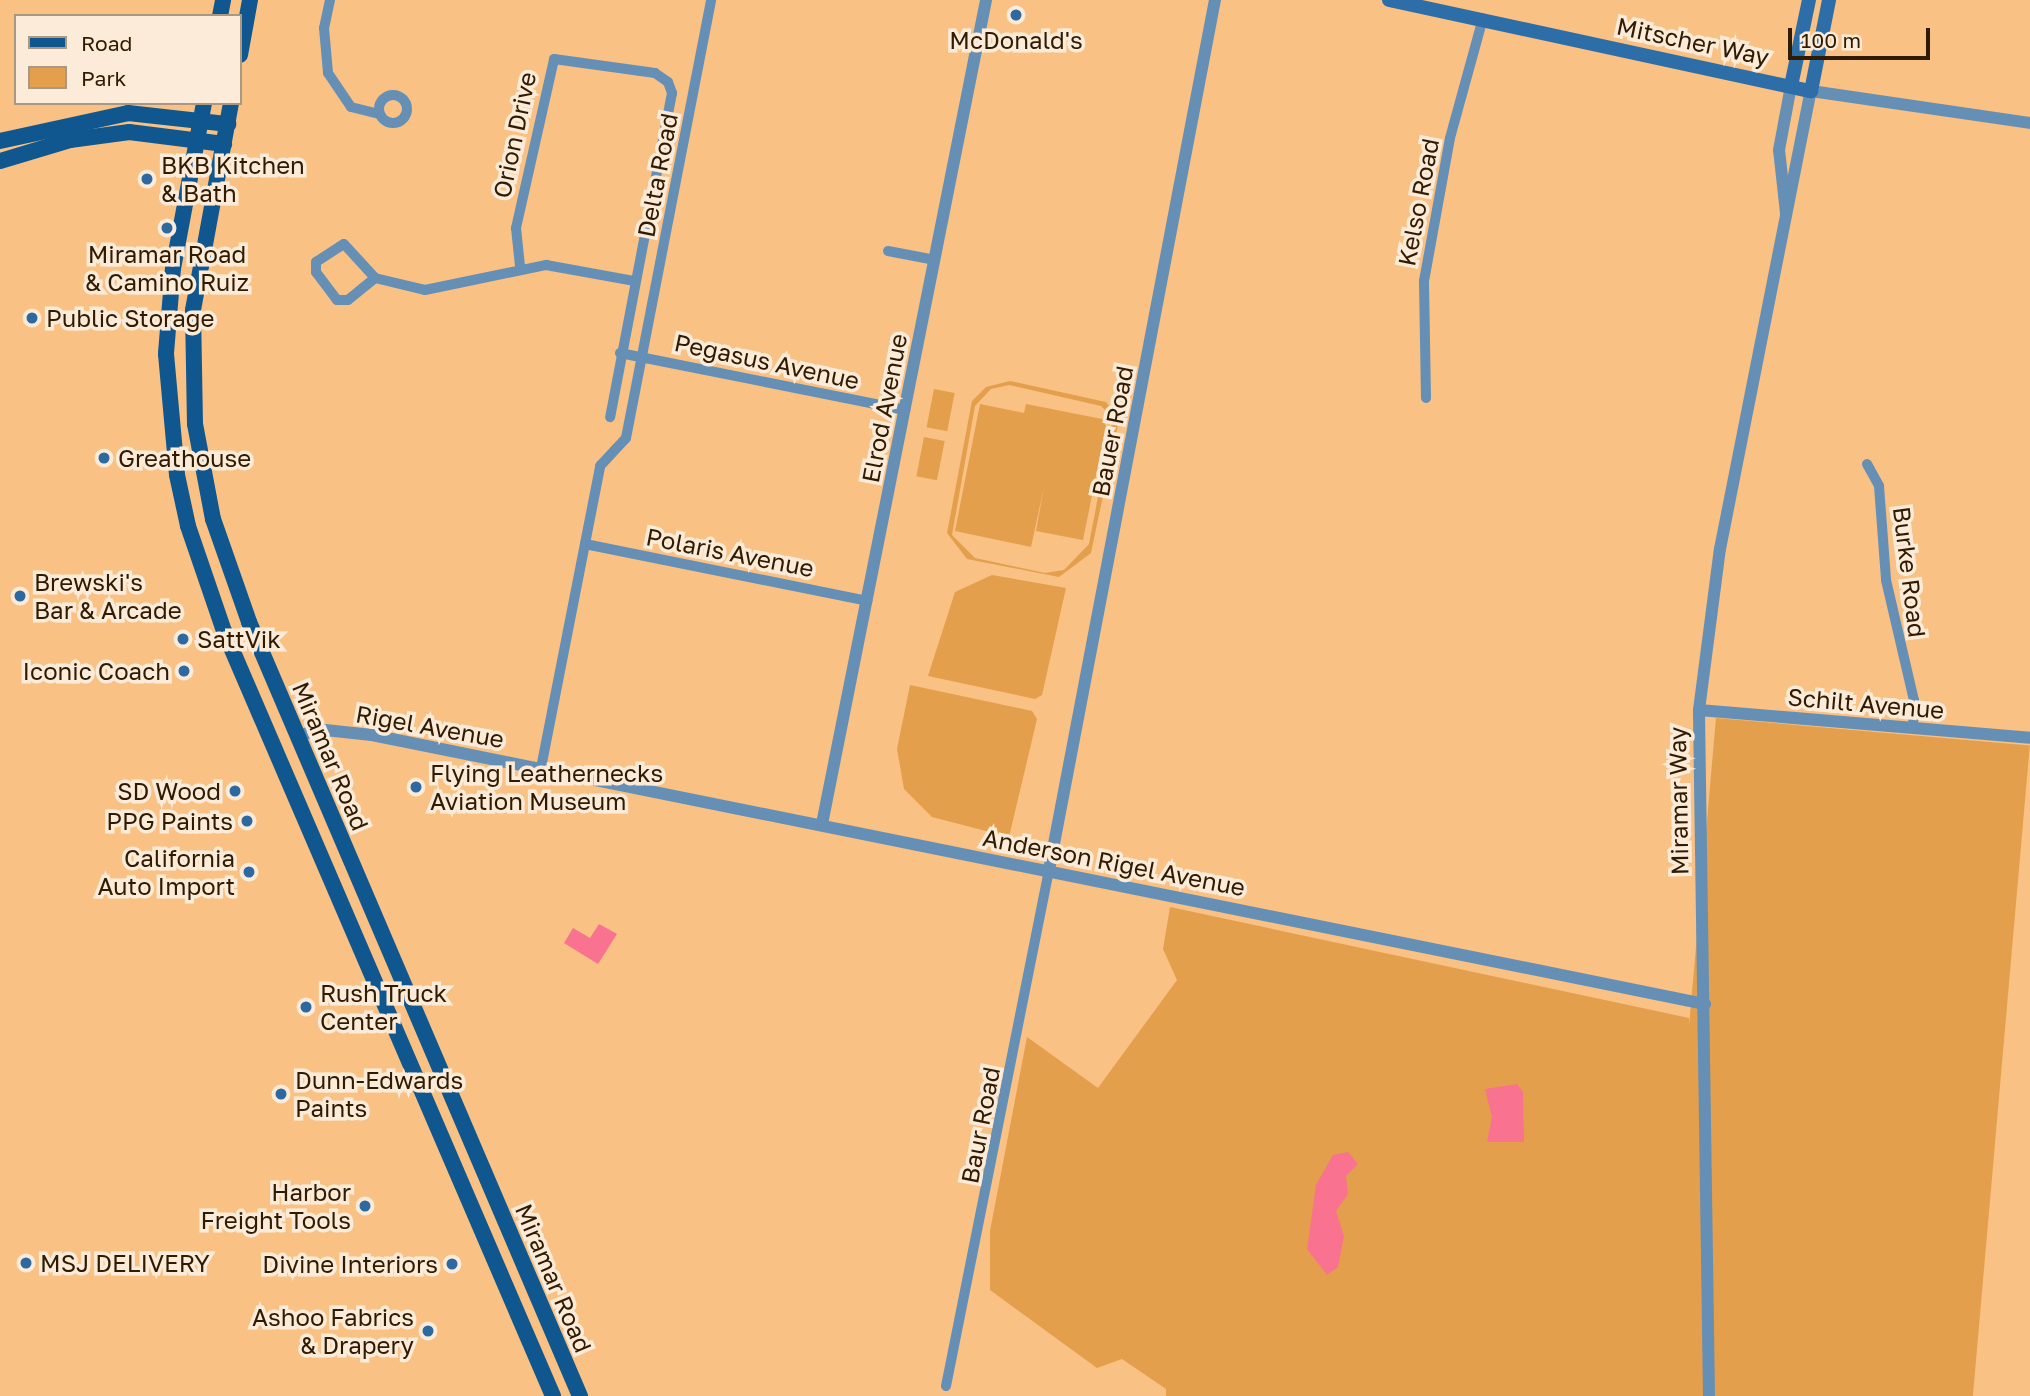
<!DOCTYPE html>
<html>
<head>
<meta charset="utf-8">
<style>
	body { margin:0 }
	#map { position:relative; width:2030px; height:1396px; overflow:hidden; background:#f9c183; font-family:"Golos Text",sans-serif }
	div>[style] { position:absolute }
	.green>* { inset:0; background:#e39f4c; transform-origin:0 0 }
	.water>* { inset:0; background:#f9728f }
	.minor>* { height:10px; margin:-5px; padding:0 5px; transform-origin:5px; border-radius:5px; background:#668fb6 }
	.minor>.ring { margin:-5px; padding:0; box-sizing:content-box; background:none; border:10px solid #668fb6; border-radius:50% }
	.tertiary>* { height:12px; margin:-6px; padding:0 6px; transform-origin:6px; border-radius:6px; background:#668fb6 }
	.secondary>* { height:14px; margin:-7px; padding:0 7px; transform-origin:7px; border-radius:7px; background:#2d6ea9 }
	.primary>* { height:16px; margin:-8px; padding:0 8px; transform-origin:8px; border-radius:8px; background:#10578f }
	.dots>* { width:19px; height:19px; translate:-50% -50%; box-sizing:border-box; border:4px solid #fcebd9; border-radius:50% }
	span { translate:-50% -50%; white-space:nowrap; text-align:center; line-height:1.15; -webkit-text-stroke:7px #fcebd9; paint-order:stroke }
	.poi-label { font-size:24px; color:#301b01 }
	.left { translate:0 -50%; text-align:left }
	.right { translate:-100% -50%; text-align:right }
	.street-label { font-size:24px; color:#301b01 }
	.legend { position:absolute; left:14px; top:14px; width:228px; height:91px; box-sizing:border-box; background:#fcebd9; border:2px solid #aa9883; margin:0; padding:9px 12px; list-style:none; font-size:21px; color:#301b01 }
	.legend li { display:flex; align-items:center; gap:14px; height:35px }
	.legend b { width:35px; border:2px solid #aa9883 }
	.scale { position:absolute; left:1788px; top:28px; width:142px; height:32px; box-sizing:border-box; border:4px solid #301b01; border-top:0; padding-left:9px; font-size:21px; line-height:24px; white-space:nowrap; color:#301b01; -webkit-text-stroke:5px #fcebd9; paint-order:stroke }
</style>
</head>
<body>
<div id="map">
	<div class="green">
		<i style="clip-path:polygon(evenodd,1010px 381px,1106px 402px,1119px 420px,1091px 553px,1059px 577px,967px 559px,947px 533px,972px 401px,986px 387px,1010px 381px,1009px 385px,1101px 406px,1113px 418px,1089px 544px,1064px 570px,1045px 573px,975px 558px,952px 535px,975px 406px,991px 389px,1009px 385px)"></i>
		<i style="left:934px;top:389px;width:21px;height:39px;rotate:11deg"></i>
		<i style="clip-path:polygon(980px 404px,1024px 413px,1026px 404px,1102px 419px,1106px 426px,1083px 540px,1036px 531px,1044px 487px,1031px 547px,955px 531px)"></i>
		<i style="left:924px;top:437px;width:21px;height:40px;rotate:11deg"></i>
		<i style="clip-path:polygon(992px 575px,1066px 588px,1042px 695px,1035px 699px,928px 676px,955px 592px)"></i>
		<i style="clip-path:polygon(910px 685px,1032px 711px,1037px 719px,1009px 837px,932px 817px,904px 789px,897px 749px)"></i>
		<i style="left:1716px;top:718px;width:315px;height:678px;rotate:5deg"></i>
		<i style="clip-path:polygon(1170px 907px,1689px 1018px,1694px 1396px,1166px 1396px,1166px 1389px,1122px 1359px,1097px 1368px,990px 1290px,990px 1231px,1027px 1037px,1098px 1088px,1177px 980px,1163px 949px)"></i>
	</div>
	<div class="water">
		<i style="clip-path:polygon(599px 924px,617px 934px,598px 964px,564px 943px,573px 928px,590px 938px)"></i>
		<i style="clip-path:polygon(1517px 1084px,1523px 1092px,1524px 1142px,1487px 1142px,1492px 1117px,1485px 1089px)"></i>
		<i style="clip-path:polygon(1348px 1152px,1358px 1164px,1346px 1176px,1348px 1194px,1336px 1211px,1344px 1236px,1338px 1267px,1327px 1275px,1307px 1249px,1316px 1185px,1333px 1155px)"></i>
	</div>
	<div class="minor">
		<i style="left:330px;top:0;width:29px;rotate:102deg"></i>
		<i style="left:324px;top:28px;width:45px;rotate:84.9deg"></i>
		<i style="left:328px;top:73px;width:41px;rotate:55.9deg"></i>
		<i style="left:351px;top:107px;width:29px;rotate:14deg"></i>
		<i class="ring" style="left:379px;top:95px;width:18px;height:18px"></i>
		<i style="left:888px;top:251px;width:48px;rotate:10.8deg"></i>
		<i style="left:520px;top:266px;width:38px;rotate:-96deg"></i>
		<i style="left:516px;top:228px;width:173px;rotate:-77.3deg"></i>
		<i style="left:554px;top:59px;width:102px;rotate:7.9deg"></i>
		<i style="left:655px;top:73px;width:16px;rotate:35deg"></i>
		<i style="left:668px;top:82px;width:12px;rotate:70deg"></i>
		<i style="left:672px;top:93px;width:330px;rotate:100.8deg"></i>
		<i style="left:375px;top:278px;width:35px;rotate:141deg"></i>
		<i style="left:348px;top:300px;width:11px;rotate:180deg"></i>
		<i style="left:337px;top:300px;width:35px;rotate:-127deg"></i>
		<i style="left:316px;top:272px;width:10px;rotate:-90deg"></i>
		<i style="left:316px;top:262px;width:33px;rotate:-33deg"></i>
		<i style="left:344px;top:244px;width:46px;rotate:47.6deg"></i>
		<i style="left:375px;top:278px;width:51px;rotate:13.5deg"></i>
		<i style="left:425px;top:290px;width:124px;rotate:-11.7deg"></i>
		<i style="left:546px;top:265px;width:89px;rotate:10.3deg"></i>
		<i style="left:620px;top:353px;width:291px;rotate:11.3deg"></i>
		<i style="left:1426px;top:398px;width:117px;rotate:-91deg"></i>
		<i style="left:1424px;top:281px;width:145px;rotate:-79.7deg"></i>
		<i style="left:1450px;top:138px;width:124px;rotate:-74.6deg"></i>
		<i style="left:1867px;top:464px;width:25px;rotate:61deg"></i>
		<i style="left:1879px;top:486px;width:94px;rotate:85.7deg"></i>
		<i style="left:1886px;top:580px;width:123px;rotate:76.9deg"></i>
		<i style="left:1914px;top:700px;width:28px;rotate:92deg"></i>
		<i style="left:585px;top:544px;width:288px;rotate:11.4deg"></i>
		<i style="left:541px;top:768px;width:308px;rotate:-78.9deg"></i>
		<i style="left:600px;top:466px;width:38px;rotate:-47deg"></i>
		<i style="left:626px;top:438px;width:446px;rotate:-79deg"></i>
		<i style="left:946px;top:1386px;width:526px;rotate:-78.71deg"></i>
	</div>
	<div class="tertiary">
		<i style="left:1786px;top:213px;width:63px;rotate:-96.3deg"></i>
		<i style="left:1779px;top:150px;width:65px;rotate:-79.4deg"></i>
		<i style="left:1699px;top:710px;width:332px;rotate:4.8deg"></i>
		<i style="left:299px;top:737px;width:19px;rotate:-25deg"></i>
		<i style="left:316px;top:729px;width:56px;rotate:6.1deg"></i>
		<i style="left:372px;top:735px;width:1360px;rotate:11.41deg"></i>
		<i style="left:822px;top:824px;width:840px;rotate:-78.74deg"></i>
		<i style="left:1049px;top:870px;width:886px;rotate:-79.2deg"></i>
		<i style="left:1709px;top:1396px;width:686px;rotate:-90.84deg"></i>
		<i style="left:1699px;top:710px;width:162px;rotate:-82.6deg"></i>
		<i style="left:1720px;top:549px;width:467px;rotate:-78.8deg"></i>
		<i style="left:1811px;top:91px;width:221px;rotate:8.3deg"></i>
	</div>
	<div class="secondary">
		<i style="left:1389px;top:0;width:432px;rotate:12.2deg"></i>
		<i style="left:1811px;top:91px;width:93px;rotate:-78.8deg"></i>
		<i style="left:1791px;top:86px;width:88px;rotate:-78.2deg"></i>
	</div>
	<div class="primary">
		<i style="left:220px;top:16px;width:16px;rotate:-79deg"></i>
		<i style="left:240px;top:55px;width:56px;rotate:-79.7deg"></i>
		<i style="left:204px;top:103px;width:168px;rotate:100.6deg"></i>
		<i style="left:173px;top:268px;width:86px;rotate:94.7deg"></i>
		<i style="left:166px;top:354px;width:121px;rotate:84.8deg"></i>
		<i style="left:177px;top:475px;width:52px;rotate:77.8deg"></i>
		<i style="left:188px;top:526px;width:111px;rotate:71.1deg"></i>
		<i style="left:224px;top:631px;width:833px;rotate:66.73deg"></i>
		<i style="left:231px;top:103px;width:210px;rotate:100.4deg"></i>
		<i style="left:193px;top:310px;width:114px;rotate:89deg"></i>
		<i style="left:195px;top:424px;width:97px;rotate:79.3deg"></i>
		<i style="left:213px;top:519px;width:109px;rotate:70.7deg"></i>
		<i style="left:249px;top:622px;width:842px;rotate:66.85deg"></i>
		<i style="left:0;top:141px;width:131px;rotate:-12.3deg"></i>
		<i style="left:128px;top:113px;width:101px;rotate:6.3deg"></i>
		<i style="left:0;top:161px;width:73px;rotate:-16.7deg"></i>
		<i style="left:70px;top:140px;width:60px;rotate:-7.7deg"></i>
		<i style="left:129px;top:132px;width:96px;rotate:7.2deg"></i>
	</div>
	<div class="dots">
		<i style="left:1016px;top:15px;background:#2c69a0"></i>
		<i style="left:147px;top:179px;background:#2c69a0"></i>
		<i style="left:167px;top:228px;background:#2c69a0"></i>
		<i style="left:32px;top:318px;background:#2c69a0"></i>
		<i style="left:104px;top:458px;background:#2c69a0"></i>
		<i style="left:20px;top:596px;background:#2c69a0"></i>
		<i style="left:183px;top:639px;background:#2c69a0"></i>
		<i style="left:184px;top:671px;background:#2c69a0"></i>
		<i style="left:416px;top:787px;background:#2c69a0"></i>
		<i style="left:235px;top:791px;background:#2c69a0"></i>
		<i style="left:247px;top:821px;background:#2c69a0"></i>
		<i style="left:249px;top:872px;background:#2c69a0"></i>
		<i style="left:306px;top:1007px;background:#2c69a0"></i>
		<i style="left:281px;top:1094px;background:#2c69a0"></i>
		<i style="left:365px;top:1206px;background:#2c69a0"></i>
		<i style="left:26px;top:1263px;background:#2c69a0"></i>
		<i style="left:452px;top:1264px;background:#2c69a0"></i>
		<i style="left:428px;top:1331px;background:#2c69a0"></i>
	</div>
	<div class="poi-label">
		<span style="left:1016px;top:40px">McDonald's</span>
		<span class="left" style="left:161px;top:179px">BKB Kitchen<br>&amp; Bath</span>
		<span style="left:167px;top:268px">Miramar Road<br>&amp; Camino Ruiz</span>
		<span class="left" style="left:46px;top:318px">Public Storage</span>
		<span class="left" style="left:118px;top:458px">Greathouse</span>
		<span class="left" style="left:34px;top:596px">Brewski's<br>Bar &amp; Arcade</span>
		<span class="left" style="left:197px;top:639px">SattVik</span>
		<span class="right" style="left:170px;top:671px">Iconic Coach</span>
		<span class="left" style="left:430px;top:787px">Flying Leathernecks<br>Aviation Museum</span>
		<span class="right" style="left:221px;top:791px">SD Wood</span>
		<span class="right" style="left:233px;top:821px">PPG Paints</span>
		<span class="right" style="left:235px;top:872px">California<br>Auto Import</span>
		<span class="left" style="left:320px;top:1007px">Rush Truck<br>Center</span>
		<span class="left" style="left:295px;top:1094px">Dunn-Edwards<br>Paints</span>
		<span class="right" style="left:351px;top:1206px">Harbor<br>Freight Tools</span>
		<span class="left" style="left:40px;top:1263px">MSJ DELIVERY</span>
		<span class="right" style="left:438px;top:1264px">Divine Interiors</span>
		<span class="right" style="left:414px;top:1331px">Ashoo Fabrics<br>&amp; Drapery</span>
	</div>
	<div class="street-label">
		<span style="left:1693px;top:41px;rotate:12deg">Mitscher Way</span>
		<span style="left:514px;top:135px;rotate:-78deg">Orion Drive</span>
		<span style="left:657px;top:175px;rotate:-79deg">Delta Road</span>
		<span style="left:1418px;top:202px;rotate:-79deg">Kelso Road</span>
		<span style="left:767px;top:361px;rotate:12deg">Pegasus Avenue</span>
		<span style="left:884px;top:408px;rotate:-79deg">Elrod Avenue</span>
		<span style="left:1112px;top:431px;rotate:-79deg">Bauer Road</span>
		<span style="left:730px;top:552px;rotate:11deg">Polaris Avenue</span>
		<span style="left:1910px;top:572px;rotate:83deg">Burke Road</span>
		<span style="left:1866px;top:703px;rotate:5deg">Schilt Avenue</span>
		<span style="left:430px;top:726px;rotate:10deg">Rigel Avenue</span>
		<span style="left:331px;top:756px;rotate:67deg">Miramar Road</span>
		<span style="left:1678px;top:801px;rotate:-91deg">Miramar Way</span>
		<span style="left:1114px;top:862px;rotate:11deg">Anderson Rigel Avenue</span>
		<span style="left:980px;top:1125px;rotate:-79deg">Baur Road</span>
		<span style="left:554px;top:1278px;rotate:67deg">Miramar Road</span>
	</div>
	<ul class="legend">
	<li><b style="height:9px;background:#10578f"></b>Road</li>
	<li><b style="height:19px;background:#e39f4c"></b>Park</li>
	</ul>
	<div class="scale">100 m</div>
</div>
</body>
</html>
